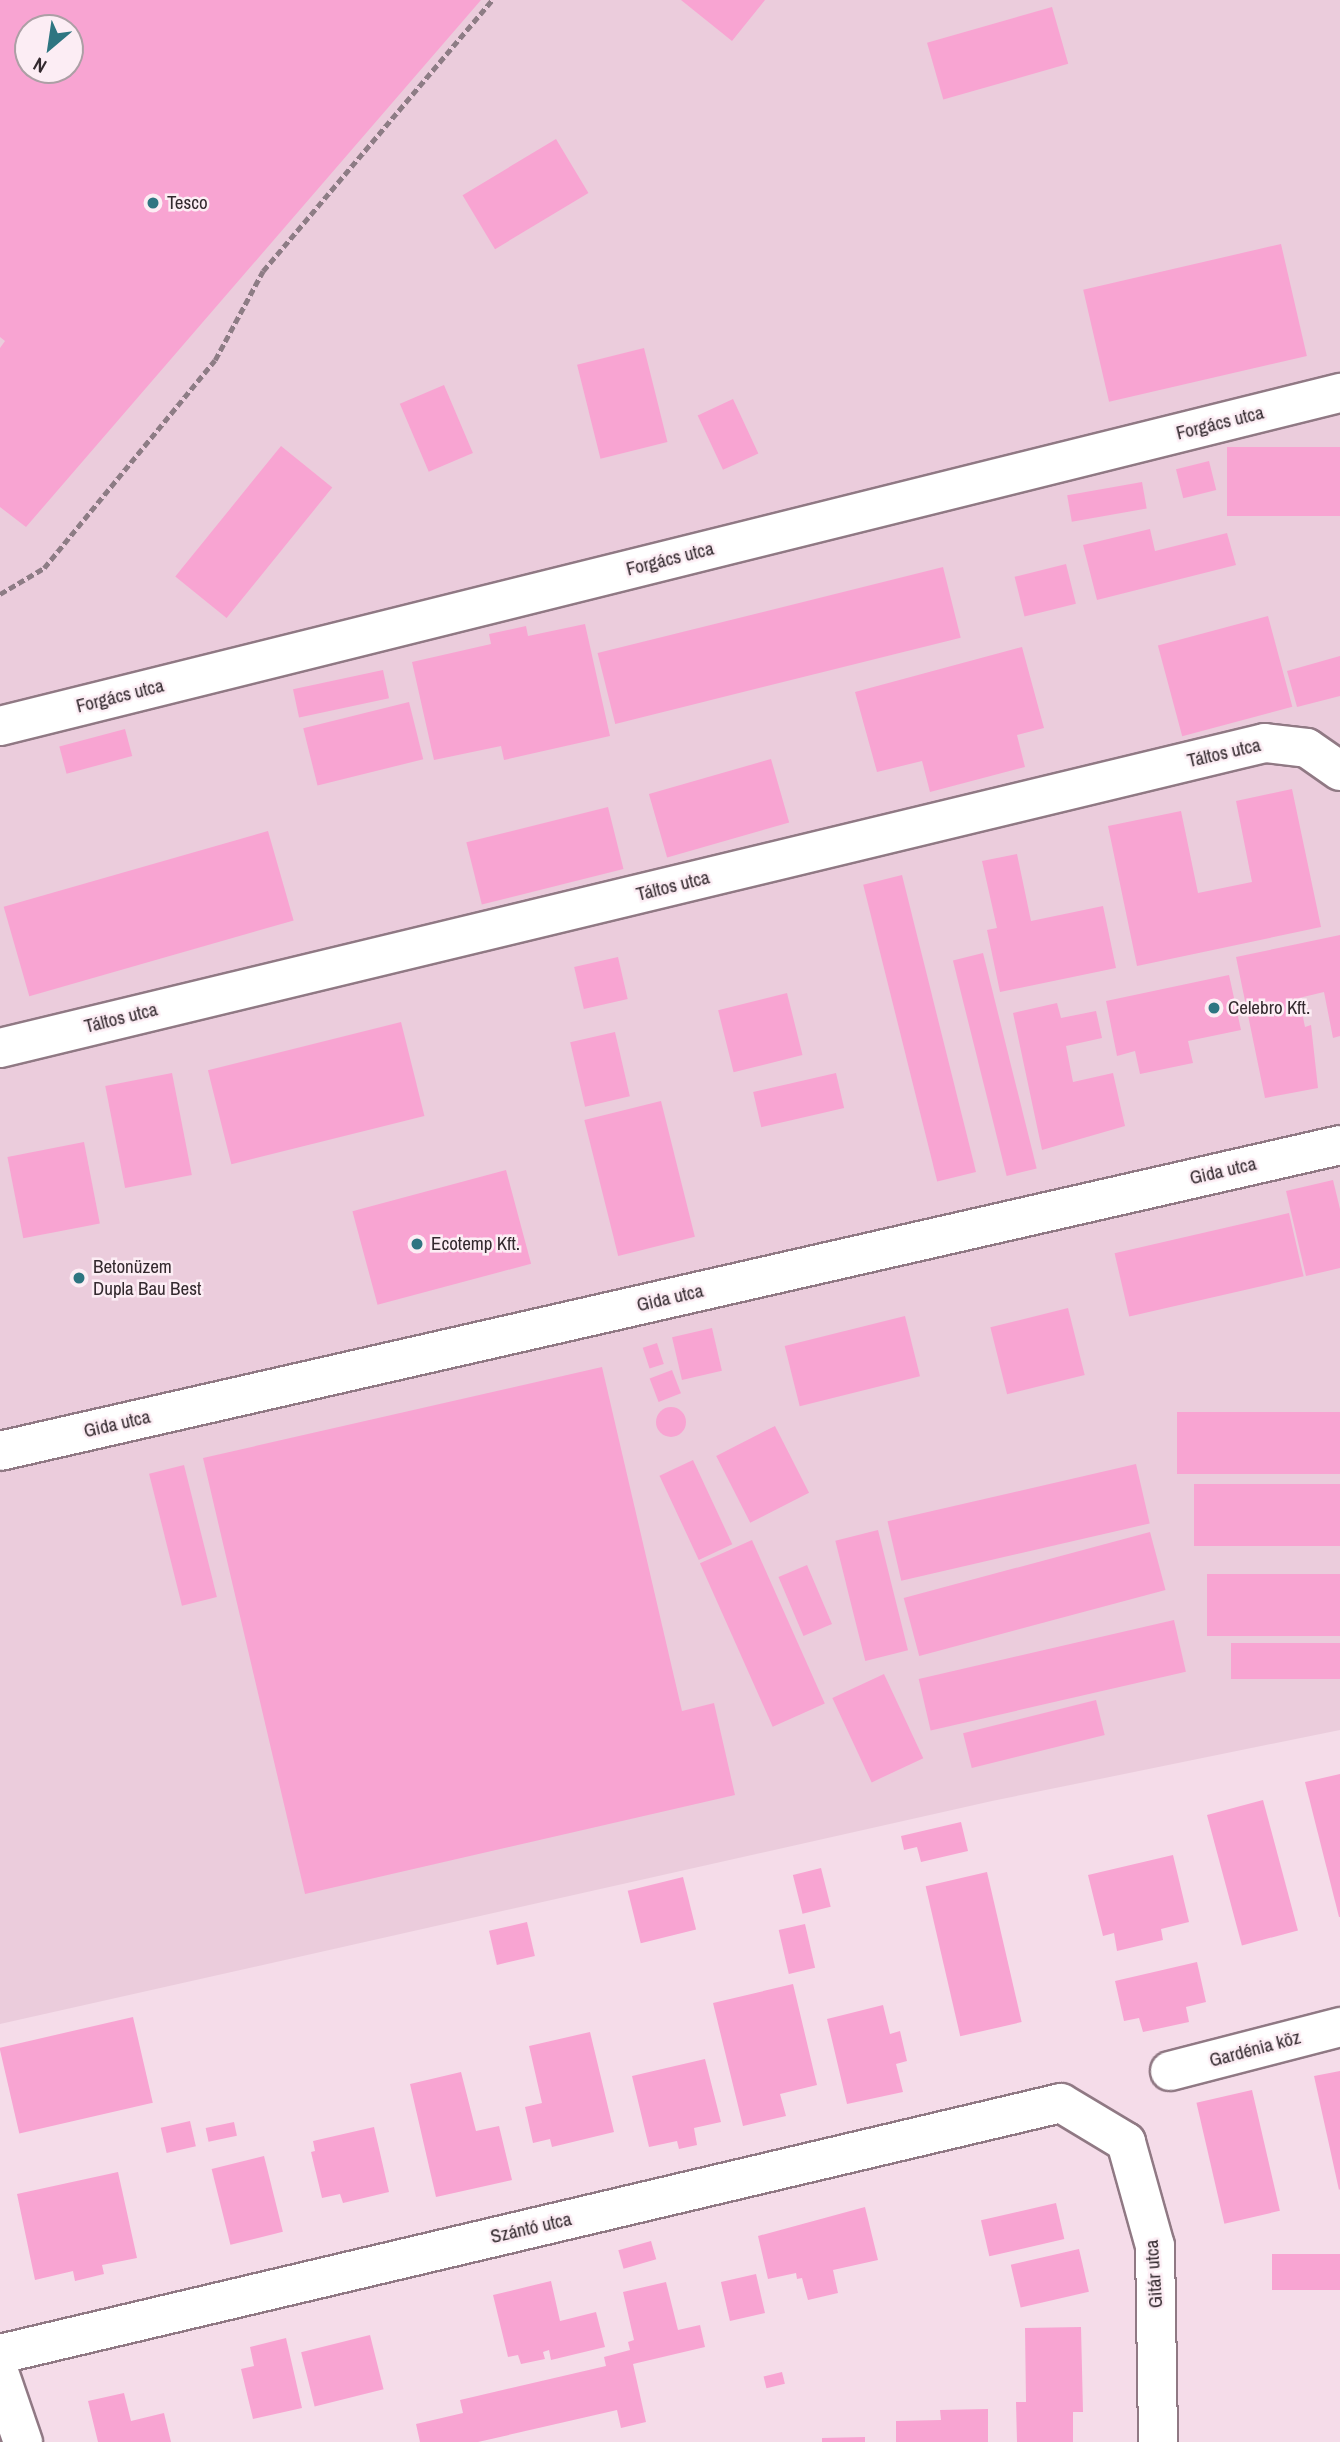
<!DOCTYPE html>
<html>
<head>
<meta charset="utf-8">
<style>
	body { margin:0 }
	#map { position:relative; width:1340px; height:2442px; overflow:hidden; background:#f5dce9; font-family:"Archivo Narrow",sans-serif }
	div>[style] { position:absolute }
	.built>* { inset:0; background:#ebccdc }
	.building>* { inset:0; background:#f8a4d2; transform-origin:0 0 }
	.round { border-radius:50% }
	.path>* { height:4.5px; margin-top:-2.25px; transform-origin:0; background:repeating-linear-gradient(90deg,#8d7c85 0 7px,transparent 0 10.5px) }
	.roads { filter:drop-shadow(2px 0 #907984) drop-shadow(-2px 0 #907984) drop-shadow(0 2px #907984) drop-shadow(0 -2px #907984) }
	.minor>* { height:38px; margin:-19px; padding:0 19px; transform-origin:19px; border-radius:19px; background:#fff }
	.dots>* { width:19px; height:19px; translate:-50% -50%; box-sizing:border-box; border:4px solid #fcedf4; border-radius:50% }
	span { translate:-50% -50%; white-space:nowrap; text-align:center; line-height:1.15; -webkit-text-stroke:5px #fcedf4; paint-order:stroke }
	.poi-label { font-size:19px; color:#33292e }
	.left { translate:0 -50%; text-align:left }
	.street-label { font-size:19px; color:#33292e }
	.north { position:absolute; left:14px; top:14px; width:70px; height:70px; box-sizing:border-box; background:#fcedf4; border:2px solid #ac9fa5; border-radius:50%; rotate:209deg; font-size:19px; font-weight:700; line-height:28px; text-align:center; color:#33292e }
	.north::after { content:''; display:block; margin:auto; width:24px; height:32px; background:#2e7581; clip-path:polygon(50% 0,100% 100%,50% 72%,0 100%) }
</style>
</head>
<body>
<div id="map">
	<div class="built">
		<i style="clip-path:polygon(evenodd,0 0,1340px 0,1340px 1730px,992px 1801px,0 2024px,0 0,28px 28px,70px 28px,70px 70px,28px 70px,28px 28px)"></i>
	</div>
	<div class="building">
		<i style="clip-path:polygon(evenodd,0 0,481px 0,26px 527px,0 507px,0 348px,5px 341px,0 337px,0 0,28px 28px,70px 28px,70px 70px,28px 70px,28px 28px)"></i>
		<i style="clip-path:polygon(681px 0,765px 0,732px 41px)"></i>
		<i style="left:1052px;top:7px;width:59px;height:130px;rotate:74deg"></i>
		<i style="left:556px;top:139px;width:63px;height:109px;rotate:59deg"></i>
		<i style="left:1281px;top:244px;width:115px;height:203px;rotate:77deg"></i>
		<i style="left:644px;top:348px;width:97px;height:69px;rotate:76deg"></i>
		<i style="left:444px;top:385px;width:74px;height:48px;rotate:67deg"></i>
		<i style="left:733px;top:399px;width:60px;height:39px;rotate:65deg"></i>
		<i style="left:281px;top:446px;width:66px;height:168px;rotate:39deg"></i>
		<i style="left:1340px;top:447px;width:69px;height:113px;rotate:90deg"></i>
		<i style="left:1209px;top:461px;width:30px;height:34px;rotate:76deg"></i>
		<i style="left:1142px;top:482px;width:27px;height:76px;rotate:80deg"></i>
		<i style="clip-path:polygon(1150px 529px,1155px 551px,1227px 533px,1236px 565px,1097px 600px,1083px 545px)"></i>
		<i style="left:1066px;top:564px;width:41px;height:53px;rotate:76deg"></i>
		<i style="left:943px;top:567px;width:73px;height:356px;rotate:76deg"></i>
		<i style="left:1268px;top:616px;width:94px;height:114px;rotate:75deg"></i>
		<i style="clip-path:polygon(585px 624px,610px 736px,504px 760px,501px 746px,434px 760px,412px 662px,491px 644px,489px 634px,526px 626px,528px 636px)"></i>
		<i style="clip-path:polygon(1022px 647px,1044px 728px,1017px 735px,1025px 767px,930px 792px,922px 761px,877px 772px,855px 692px)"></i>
		<i style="clip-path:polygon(1340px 656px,1340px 696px,1297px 707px,1287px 671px)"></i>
		<i style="left:383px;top:670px;width:29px;height:92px;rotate:78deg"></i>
		<i style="left:409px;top:702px;width:59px;height:109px;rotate:76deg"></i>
		<i style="left:125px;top:729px;width:28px;height:68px;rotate:75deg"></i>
		<i style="left:771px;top:759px;width:66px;height:127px;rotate:74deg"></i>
		<i style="clip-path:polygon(1292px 789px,1321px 927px,1137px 966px,1108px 826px,1181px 811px,1198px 893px,1252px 882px,1236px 801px)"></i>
		<i style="left:608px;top:807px;width:64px;height:146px;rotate:76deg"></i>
		<i style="left:268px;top:831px;width:93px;height:275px;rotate:74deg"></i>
		<i style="clip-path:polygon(1017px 854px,1031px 921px,1103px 906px,1116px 968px,1000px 992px,987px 930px,997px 928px,982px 861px)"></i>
		<i style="left:902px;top:875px;width:306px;height:40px;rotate:76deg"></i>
		<i style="clip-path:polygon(1340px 935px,1340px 1036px,1333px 1038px,1324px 992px,1299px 998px,1305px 1027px,1311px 1025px,1318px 1088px,1265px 1098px,1236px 957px)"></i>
		<i style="left:983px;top:953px;width:222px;height:31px;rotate:76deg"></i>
		<i style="left:618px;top:957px;width:43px;height:45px;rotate:77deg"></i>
		<i style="clip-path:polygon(1229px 975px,1241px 1030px,1188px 1041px,1193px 1063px,1140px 1074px,1135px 1051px,1117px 1056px,1106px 1001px)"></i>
		<i style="left:787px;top:993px;width:64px;height:71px;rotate:76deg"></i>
		<i style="clip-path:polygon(1057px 1003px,1061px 1018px,1096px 1011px,1102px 1038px,1066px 1046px,1073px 1082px,1113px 1073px,1125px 1126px,1042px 1150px,1013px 1013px)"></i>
		<i style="left:401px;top:1022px;width:97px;height:199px;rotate:76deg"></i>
		<i style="left:615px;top:1032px;width:66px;height:46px;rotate:77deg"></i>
		<i style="left:172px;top:1073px;width:104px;height:68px;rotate:79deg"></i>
		<i style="left:836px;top:1073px;width:36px;height:85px;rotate:77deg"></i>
		<i style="left:661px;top:1101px;width:140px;height:79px;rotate:76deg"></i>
		<i style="left:84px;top:1142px;width:83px;height:78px;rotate:79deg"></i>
		<i style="left:506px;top:1170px;width:97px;height:159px;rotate:75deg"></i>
		<i style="clip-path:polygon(1333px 1180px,1340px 1209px,1340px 1268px,1306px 1276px,1286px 1191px)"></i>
		<i style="left:1289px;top:1213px;width:65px;height:179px;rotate:77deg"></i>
		<i style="left:1068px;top:1308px;width:69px;height:80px;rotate:76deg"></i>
		<i style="left:905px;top:1316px;width:62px;height:124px;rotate:76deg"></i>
		<i style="left:712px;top:1328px;width:44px;height:41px;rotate:77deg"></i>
		<i style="left:657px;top:1343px;width:22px;height:15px;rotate:72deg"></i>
		<i style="clip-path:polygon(602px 1367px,682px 1711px,714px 1703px,735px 1795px,305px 1894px,203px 1458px)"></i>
		<i style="left:672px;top:1370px;width:25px;height:24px;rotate:69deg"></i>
		<i class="round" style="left:656px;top:1407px;width:30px;height:30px"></i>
		<i style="left:1340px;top:1412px;width:62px;height:163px;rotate:90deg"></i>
		<i style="left:775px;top:1426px;width:75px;height:66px;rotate:63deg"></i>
		<i style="left:693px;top:1460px;width:93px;height:37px;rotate:65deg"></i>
		<i style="left:1136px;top:1464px;width:61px;height:255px;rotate:77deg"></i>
		<i style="left:184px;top:1465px;width:136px;height:36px;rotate:76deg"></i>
		<i style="left:1340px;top:1484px;width:62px;height:146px;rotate:90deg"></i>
		<i style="left:878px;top:1530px;width:124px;height:44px;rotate:76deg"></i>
		<i style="left:1150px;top:1532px;width:60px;height:255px;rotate:75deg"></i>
		<i style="left:752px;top:1540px;width:179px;height:57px;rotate:66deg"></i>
		<i style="left:807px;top:1565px;width:64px;height:31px;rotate:67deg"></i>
		<i style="left:1340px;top:1574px;width:62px;height:133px;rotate:90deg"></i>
		<i style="left:1174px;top:1620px;width:53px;height:262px;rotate:77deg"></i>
		<i style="left:1340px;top:1643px;width:36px;height:109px;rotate:90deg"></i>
		<i style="left:884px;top:1674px;width:93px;height:57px;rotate:65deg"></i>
		<i style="left:1096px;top:1700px;width:36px;height:137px;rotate:76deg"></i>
		<i style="clip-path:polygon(1340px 1774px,1340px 1917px,1339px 1917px,1305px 1782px)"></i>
		<i style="left:1263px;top:1800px;width:135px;height:58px;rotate:75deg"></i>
		<i style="clip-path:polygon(961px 1822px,968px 1851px,921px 1862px,917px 1847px,904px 1850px,901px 1836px)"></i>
		<i style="clip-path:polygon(1173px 1855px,1189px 1922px,1161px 1929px,1163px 1940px,1117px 1951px,1114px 1933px,1103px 1936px,1088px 1875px)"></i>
		<i style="left:821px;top:1868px;width:40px;height:29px;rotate:76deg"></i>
		<i style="left:987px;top:1872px;width:154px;height:63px;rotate:77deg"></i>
		<i style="left:683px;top:1877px;width:54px;height:57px;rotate:76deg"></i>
		<i style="left:527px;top:1922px;width:35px;height:39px;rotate:77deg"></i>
		<i style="left:805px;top:1924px;width:45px;height:27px;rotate:77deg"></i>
		<i style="clip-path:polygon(1197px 1962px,1206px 2002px,1186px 2007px,1189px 2022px,1143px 2032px,1139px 2018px,1124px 2021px,1115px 1981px)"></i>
		<i style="clip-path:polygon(793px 1984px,817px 2085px,780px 2094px,786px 2116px,743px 2126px,713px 2003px)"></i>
		<i style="clip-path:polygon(883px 2005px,890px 2034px,900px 2031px,907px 2061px,896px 2064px,903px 2092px,847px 2104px,827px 2019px)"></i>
		<i style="left:133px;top:2017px;width:88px;height:137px;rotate:77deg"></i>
		<i style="clip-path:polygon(590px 2032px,614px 2132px,552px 2147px,550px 2139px,533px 2143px,525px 2107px,542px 2103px,529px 2046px)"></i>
		<i style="clip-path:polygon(705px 2059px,721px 2122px,694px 2128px,697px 2145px,679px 2149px,677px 2141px,649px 2147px,632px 2076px)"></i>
		<i style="clip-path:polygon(1340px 2071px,1340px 2189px,1339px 2190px,1314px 2076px)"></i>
		<i style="clip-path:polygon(461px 2072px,476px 2131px,499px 2126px,512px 2180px,436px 2197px,410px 2084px)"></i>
		<i style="left:1252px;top:2090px;width:124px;height:57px;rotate:77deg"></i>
		<i style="left:190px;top:2121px;width:26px;height:30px;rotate:77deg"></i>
		<i style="left:234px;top:2122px;width:14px;height:29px;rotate:78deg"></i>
		<i style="clip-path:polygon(374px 2127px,389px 2192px,343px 2203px,340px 2194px,322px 2198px,311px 2152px,315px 2151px,313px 2141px)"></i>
		<i style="left:264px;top:2156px;width:78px;height:54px;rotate:76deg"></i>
		<i style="clip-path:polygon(118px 2172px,137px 2258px,102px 2265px,104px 2274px,75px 2281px,73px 2271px,35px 2280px,17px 2194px)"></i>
		<i style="left:1056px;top:2203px;width:37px;height:77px;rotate:77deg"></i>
		<i style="clip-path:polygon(865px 2207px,878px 2260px,833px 2270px,838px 2293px,808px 2300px,802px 2278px,797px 2279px,796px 2273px,768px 2279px,758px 2236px)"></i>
		<i style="left:651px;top:2241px;width:19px;height:34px;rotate:74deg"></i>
		<i style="left:1079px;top:2249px;width:44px;height:70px;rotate:77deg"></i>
		<i style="left:1340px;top:2254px;width:36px;height:68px;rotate:90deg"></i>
		<i style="left:756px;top:2274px;width:40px;height:36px;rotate:77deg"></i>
		<i style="clip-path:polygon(551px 2281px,560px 2321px,596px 2312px,605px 2347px,551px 2360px,549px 2350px,543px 2352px,545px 2359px,521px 2364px,518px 2355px,508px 2357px,493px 2295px)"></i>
		<i style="clip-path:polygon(666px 2282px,678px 2330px,700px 2325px,705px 2347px,633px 2364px,646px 2422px,621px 2428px,617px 2410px,478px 2442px,420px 2442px,416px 2424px,463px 2413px,460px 2400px,606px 2366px,604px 2357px,630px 2350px,628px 2342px,634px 2340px,623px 2292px)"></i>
		<i style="clip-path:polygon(1081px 2327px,1083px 2412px,1073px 2412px,1073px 2442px,1017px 2442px,1016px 2402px,1026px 2402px,1025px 2328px)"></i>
		<i style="left:370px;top:2335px;width:56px;height:71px;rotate:76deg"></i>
		<i style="clip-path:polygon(286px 2338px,302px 2408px,253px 2419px,241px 2369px,254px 2366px,250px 2347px)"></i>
		<i style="left:782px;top:2372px;width:12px;height:19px;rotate:76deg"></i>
		<i style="clip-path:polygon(124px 2393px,131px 2421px,164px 2413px,171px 2442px,98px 2442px,88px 2401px)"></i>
		<i style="clip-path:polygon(988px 2409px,988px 2442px,896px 2442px,896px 2421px,941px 2420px,940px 2410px)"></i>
		<i style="clip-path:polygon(865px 2437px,865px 2442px,822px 2442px,822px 2438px)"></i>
	</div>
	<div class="path">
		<i style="left:0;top:594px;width:51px;rotate:-30.6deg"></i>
		<i style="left:44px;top:568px;width:269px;rotate:-50.6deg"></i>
		<i style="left:215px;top:360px;width:101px;rotate:-61.7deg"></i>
		<i style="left:263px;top:271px;width:355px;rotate:-49.8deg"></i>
	</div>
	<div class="roads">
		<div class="minor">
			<i style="left:0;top:726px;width:1381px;rotate:-13.96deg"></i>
			<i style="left:0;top:1048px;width:1301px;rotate:-13.56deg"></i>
			<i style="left:1265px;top:743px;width:42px;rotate:6.8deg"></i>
			<i style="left:1307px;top:748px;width:40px;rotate:34.9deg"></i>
			<i style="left:0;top:1451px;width:1374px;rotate:-12.86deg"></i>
			<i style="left:1170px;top:2071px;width:176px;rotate:-14.5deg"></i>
			<i style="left:0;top:2354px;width:1090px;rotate:-13.31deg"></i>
			<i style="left:1061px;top:2103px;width:76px;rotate:31deg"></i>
			<i style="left:1126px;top:2142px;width:108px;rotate:74.4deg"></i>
			<i style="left:1155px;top:2246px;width:196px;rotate:89.1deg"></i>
			<i style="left:0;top:2375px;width:71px;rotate:71.1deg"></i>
		</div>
	</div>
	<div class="dots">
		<i style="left:153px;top:203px;background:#2e7581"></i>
		<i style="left:1214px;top:1008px;background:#2e7581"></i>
		<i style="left:417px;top:1244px;background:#2e7581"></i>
		<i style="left:79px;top:1278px;background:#2e7581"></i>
	</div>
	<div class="poi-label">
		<span class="left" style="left:167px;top:203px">Tesco</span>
		<span class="left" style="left:1228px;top:1008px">Celebro Kft.</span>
		<span class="left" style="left:431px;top:1244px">Ecotemp Kft.</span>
		<span class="left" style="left:93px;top:1278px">Betonüzem<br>Dupla Bau Best</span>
	</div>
	<div class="street-label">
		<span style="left:1220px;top:423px;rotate:-14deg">Forgács utca</span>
		<span style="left:670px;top:559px;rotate:-14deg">Forgács utca</span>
		<span style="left:120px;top:696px;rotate:-14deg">Forgács utca</span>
		<span style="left:1224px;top:753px;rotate:-13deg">Táltos utca</span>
		<span style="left:673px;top:886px;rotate:-14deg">Táltos utca</span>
		<span style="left:121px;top:1018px;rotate:-14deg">Táltos utca</span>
		<span style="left:1223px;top:1171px;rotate:-13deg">Gida utca</span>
		<span style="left:670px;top:1298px;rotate:-13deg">Gida utca</span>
		<span style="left:117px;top:1424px;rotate:-13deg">Gida utca</span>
		<span style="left:1255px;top:2049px;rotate:-15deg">Gardénia köz</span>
		<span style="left:531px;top:2228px;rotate:-13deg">Szántó utca</span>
		<span style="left:1154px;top:2274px;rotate:-94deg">Gitár utca</span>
	</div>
	<div class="north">N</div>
</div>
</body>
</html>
